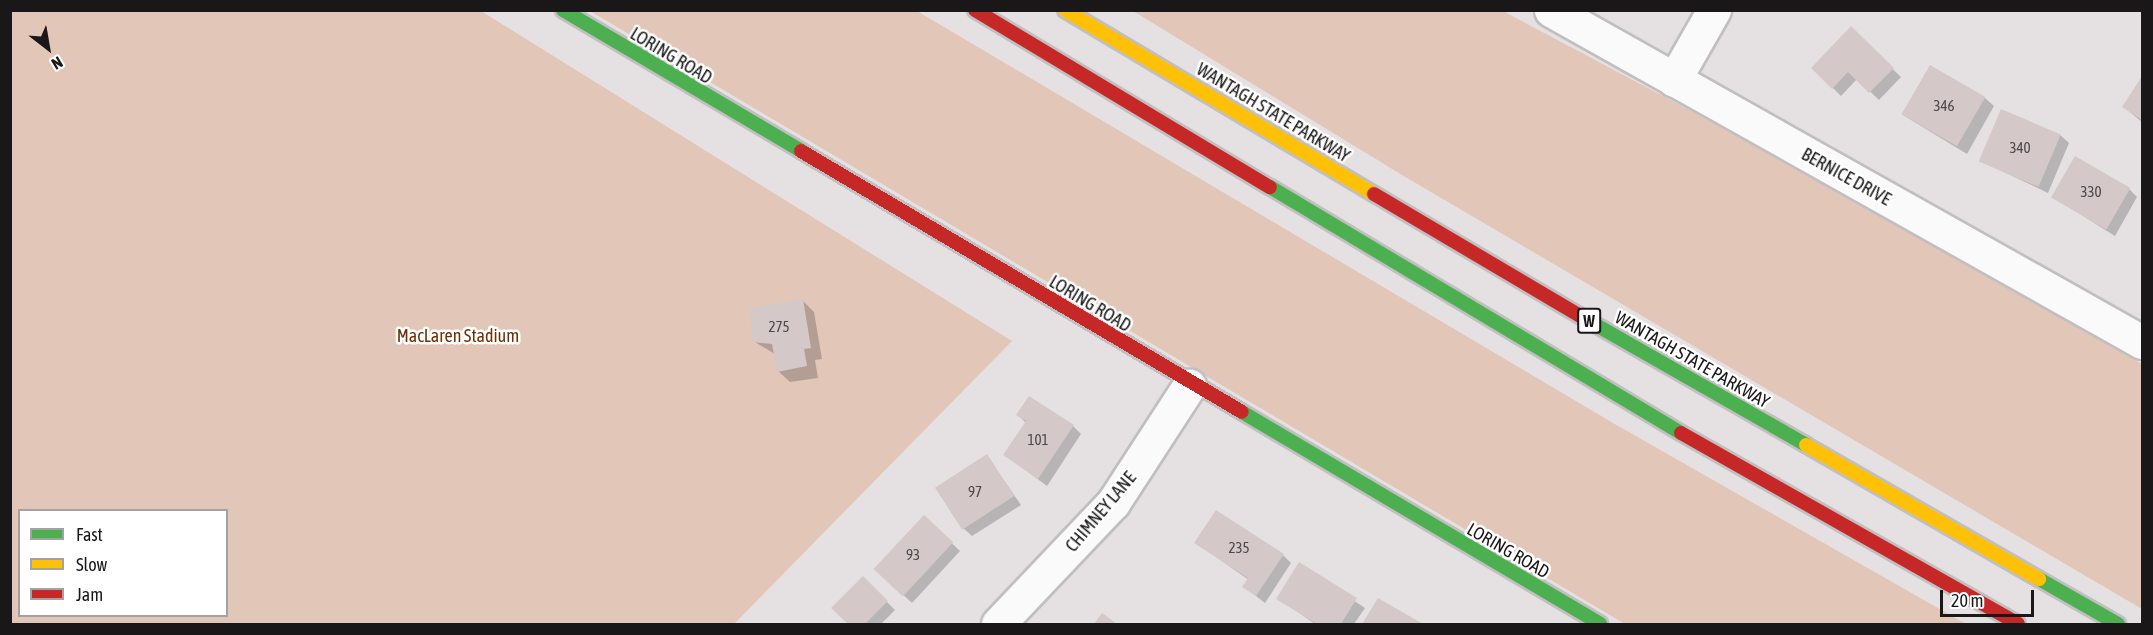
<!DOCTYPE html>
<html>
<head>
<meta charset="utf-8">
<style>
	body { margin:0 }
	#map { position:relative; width:2153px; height:635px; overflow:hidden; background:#e5e1e3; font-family:"Asap Condensed",sans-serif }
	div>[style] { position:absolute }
	.green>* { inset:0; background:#e2c6b8 }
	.shadow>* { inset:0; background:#0003 }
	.building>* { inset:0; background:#d4c8c8; transform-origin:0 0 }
	.roads { filter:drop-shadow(2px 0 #c1bfc0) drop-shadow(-2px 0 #c1bfc0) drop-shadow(0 2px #c1bfc0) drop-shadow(0 -2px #c1bfc0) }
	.street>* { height:33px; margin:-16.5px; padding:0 16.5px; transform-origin:16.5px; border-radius:16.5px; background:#fbfafb }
	.fast>* { height:14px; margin:-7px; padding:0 7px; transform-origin:7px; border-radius:7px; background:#4caf50 }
	.slow>* { height:14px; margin:-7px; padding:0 7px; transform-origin:7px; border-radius:7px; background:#ffc107 }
	.jam>* { height:14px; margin:-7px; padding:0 7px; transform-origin:7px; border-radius:7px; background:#c62828 }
	span { translate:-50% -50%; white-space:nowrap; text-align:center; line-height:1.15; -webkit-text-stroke:5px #fff; paint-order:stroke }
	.number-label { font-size:15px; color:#4c4748 }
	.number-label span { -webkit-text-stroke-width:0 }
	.shield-label span { padding:2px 4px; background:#fff; border:2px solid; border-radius:4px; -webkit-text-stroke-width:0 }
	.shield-label { font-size:16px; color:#191718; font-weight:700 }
	.street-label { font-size:18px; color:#191718 }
	.park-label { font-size:18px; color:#6a3006 }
	.frame { position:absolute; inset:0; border:12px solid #191718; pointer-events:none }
	.legend { position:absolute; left:18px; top:509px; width:210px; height:108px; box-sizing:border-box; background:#fff; border:2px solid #a3a2a3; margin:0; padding:8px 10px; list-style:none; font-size:18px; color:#191718 }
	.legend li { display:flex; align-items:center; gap:12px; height:30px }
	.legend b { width:30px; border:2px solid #a3a2a3 }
	.north { position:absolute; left:18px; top:18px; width:60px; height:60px; -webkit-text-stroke:4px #fff; paint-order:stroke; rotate:149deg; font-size:16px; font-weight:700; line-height:24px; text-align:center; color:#191718 }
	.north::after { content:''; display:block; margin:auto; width:21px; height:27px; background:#191718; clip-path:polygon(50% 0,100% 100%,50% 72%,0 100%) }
	.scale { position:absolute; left:1940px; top:590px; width:94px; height:27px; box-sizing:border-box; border:3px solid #191718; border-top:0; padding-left:8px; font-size:18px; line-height:21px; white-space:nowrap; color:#191718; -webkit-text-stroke:4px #fff; paint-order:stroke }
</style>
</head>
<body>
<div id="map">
	<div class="green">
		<i style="clip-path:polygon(evenodd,10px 11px,481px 11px,1012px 341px,734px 624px,11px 624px,10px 11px,20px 510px,226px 510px,226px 616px,20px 616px,20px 510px)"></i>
		<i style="clip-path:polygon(590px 11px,917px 11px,1613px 423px,1966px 624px,1625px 624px)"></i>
		<i style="clip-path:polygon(1133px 11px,1503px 11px,1859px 200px,2142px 364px,2142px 609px,1407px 178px)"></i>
	</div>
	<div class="shadow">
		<i style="clip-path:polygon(1851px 29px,1901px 77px,1879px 100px,1857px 79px,1841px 96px,1813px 68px)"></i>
		<i style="clip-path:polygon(2142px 78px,2142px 122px,2124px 107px)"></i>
		<i style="clip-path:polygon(1985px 98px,1994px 106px,1967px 154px,1903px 115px)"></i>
		<i style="clip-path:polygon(2060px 135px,2069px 143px,2048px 193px,1981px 161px)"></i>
		<i style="clip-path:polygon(2129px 189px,2137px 197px,2115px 236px,2053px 197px)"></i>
		<i style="clip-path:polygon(802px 300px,814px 312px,822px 359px,815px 360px,818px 378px,790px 382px,778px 371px,775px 354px,755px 342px)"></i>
		<i style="clip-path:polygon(1018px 415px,1073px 426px,1081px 434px,1047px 486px,1005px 455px,1026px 423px)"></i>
		<i style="clip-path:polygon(987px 456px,1021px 505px,972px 536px,963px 528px)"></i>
		<i style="clip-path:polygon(924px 517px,960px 551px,912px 603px,884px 577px)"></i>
		<i style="clip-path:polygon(1196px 543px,1283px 555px,1291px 563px,1265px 603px,1244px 587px,1249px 580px)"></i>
		<i style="clip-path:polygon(1299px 564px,1365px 608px,1354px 624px,1315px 624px,1278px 598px)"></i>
		<i style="clip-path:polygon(863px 578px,895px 610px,881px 624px,850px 624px,833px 608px)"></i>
		<i style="clip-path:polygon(1378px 600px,1420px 624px,1364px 624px)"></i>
	</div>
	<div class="building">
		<i style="clip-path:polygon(1851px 26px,1894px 68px,1869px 93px,1848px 72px,1832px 89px,1811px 68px)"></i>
		<i style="left:1930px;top:65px;width:64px;height:57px;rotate:30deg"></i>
		<i style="clip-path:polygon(2142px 76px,2142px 120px,2122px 107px)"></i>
		<i style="left:2001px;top:109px;width:65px;height:57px;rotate:23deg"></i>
		<i style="left:2075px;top:156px;width:64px;height:48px;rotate:30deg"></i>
		<i style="clip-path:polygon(803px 299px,811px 348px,804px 349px,807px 366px,777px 372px,772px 344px,753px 342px,750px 308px)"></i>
		<i style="clip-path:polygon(1029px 396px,1074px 425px,1038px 479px,1003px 455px,1026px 421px,1016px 415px)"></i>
		<i style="left:987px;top:454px;width:50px;height:62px;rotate:57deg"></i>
		<i style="clip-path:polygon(1216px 510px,1284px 554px,1256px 596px,1242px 587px,1248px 578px,1194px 543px)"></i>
		<i style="left:924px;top:515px;width:40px;height:74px;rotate:43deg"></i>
		<i style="clip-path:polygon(1299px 562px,1357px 598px,1341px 624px,1317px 624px,1276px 599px)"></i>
		<i style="clip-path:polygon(863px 576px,888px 601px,865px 624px,848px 624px,831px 608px)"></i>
		<i style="clip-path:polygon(1378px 598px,1423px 624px,1362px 624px)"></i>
		<i style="clip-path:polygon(1102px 613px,1117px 624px,1094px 624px)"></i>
	</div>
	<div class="roads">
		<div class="street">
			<i style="left:1551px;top:10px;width:678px;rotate:29.33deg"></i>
			<i style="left:1674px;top:80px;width:81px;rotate:-60.3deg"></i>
			<i style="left:998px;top:624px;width:167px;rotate:-46.5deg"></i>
			<i style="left:1113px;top:503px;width:140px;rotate:-57deg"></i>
		</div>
		<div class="fast">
			<i style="left:563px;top:10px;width:277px;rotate:30.6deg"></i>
			<i style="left:1270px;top:187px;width:479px;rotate:30.9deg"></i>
			<i style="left:1582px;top:317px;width:258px;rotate:29.7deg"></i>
			<i style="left:1242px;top:412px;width:416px;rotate:30.6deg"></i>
			<i style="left:2039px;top:579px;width:91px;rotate:29.7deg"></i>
		</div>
		<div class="slow">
			<i style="left:1065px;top:10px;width:360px;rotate:30.8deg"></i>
			<i style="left:1806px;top:445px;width:269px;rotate:29.9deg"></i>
		</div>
		<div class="jam">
			<i style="left:975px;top:10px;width:344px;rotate:31deg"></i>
			<i style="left:801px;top:151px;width:512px;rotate:30.62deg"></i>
			<i style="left:1374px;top:194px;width:242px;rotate:30.6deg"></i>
			<i style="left:1681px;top:433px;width:387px;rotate:29.5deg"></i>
		</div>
	</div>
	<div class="number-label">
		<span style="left:1944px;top:106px">346</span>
		<span style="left:2020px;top:148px">340</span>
		<span style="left:2091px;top:192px">330</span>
		<span style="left:779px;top:327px">275</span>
		<span style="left:1038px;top:440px">101</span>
		<span style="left:975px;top:492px">97</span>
		<span style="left:1239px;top:548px">235</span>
		<span style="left:913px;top:555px">93</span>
	</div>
	<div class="shield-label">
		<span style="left:1589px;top:321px">W</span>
	</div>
	<div class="street-label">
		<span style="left:671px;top:56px;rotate:31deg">LORING ROAD</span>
		<span style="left:1273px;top:113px;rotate:31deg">WANTAGH STATE PARKWAY</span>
		<span style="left:1846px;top:177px;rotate:29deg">BERNICE DRIVE</span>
		<span style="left:1090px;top:304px;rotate:31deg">LORING ROAD</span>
		<span style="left:1692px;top:360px;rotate:30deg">WANTAGH STATE PARKWAY</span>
		<span style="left:1101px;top:512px;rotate:-50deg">CHIMNEY LANE</span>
		<span style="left:1508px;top:551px;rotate:30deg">LORING ROAD</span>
	</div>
	<div class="park-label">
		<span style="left:458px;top:336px">MacLaren Stadium</span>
	</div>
	<div class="frame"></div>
	<ul class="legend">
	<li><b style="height:8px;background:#4caf50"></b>Fast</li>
	<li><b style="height:8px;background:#ffc107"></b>Slow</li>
	<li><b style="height:8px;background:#c62828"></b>Jam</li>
	</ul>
	<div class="north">N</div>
	<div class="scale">20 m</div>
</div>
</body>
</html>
